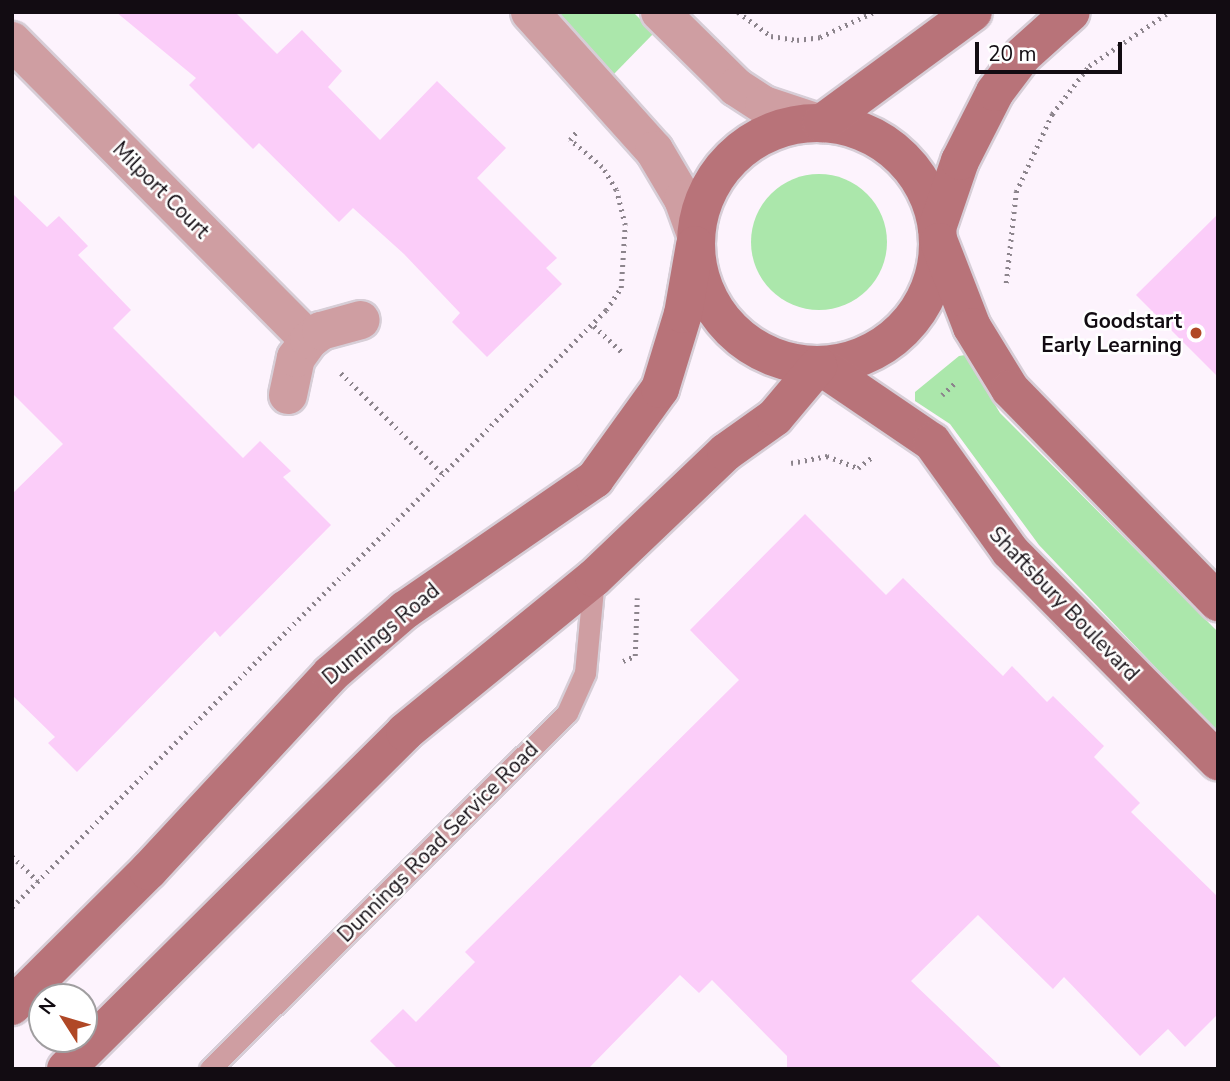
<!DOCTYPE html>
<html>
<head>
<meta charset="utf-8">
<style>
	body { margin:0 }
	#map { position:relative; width:1230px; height:1081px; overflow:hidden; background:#fdf3fd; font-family:"Nunito Sans",sans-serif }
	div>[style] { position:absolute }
	.green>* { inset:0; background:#abe7ab }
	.round { border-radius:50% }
	.building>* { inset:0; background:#fbcdf9 }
	.path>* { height:4.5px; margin-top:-2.25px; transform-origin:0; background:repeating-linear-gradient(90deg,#8c848c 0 2px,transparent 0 7px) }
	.roads { filter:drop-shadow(2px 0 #d7ced7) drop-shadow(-2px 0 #d7ced7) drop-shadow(0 2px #d7ced7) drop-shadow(0 -2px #d7ced7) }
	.lane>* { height:21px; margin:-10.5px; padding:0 10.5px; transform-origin:10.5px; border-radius:10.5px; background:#cf9ea2 }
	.street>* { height:38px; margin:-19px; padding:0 19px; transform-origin:19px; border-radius:19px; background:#cf9ea2 }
	.secondary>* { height:38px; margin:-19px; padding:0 19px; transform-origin:19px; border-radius:19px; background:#b87379 }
	.secondary>.ring { margin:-19px; padding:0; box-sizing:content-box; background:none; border:38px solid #b87379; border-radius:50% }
	.dots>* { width:19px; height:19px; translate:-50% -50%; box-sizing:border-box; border:4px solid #fff; border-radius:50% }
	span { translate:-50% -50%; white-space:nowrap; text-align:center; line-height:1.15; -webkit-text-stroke:5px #fff; paint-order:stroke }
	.street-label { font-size:21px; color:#120c12 }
	.poi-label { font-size:21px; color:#120c12; font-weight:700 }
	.right { translate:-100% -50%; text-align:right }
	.frame { position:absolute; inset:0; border:14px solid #120c12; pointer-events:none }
	.north { position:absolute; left:28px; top:983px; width:70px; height:70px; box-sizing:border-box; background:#fff; border:2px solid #a09ea0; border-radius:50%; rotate:307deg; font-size:19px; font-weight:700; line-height:28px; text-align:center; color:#120c12 }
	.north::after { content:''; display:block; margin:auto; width:24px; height:32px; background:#b04826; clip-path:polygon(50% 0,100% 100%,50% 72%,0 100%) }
	.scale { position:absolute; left:975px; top:42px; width:147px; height:32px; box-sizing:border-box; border:4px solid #120c12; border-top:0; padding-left:9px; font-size:21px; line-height:24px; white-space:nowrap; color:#120c12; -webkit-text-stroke:5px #fff; paint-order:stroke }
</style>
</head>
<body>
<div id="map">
	<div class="green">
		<i style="clip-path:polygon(549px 12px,633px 12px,654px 33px,612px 76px)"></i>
		<i class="round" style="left:751px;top:174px;width:136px;height:136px"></i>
		<i style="clip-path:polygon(965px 355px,1000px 413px,1218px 632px,1218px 733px,1039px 545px,950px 424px,915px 401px,915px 392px,959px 356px)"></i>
	</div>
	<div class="building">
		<i style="clip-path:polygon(116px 12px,235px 12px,277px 54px,302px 30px,342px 71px,328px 87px,380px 140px,437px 81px,506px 148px,477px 178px,557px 258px,546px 268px,562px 284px,487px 357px,452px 322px,460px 313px,404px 254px,353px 208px,339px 222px,259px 143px,253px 149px,189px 85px,196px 78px)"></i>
		<i style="clip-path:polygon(12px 193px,47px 227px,59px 216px,88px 246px,78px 255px,131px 310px,113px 328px,243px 458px,260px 441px,291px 471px,283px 477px,331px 525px,220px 637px,215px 631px,77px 772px,48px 743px,55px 737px,12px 695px,12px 494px,63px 444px,12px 393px)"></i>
		<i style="clip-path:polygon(1218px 214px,1218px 377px,1136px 295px)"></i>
		<i style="clip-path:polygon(805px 514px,886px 595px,903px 578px,1003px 676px,1012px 666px,1047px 702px,1053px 696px,1104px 746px,1094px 757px,1140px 803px,1131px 812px,1218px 897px,1218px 1014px,1185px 1047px,1168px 1029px,1140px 1056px,1064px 977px,1053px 989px,978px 915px,911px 981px,1003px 1069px,787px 1069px,787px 1056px,712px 980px,699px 993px,680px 975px,588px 1069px,398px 1069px,370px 1041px,403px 1009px,416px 1022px,475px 962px,465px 952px,739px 680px,690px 630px)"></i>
	</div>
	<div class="path">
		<i style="left:738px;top:12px;width:41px;rotate:36deg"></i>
		<i style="left:771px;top:36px;width:26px;rotate:9deg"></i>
		<i style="left:797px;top:40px;width:23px;rotate:-7deg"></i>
		<i style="left:820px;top:37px;width:60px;rotate:-24.8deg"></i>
		<i style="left:1006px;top:283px;width:92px;rotate:-83.7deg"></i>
		<i style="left:1016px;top:192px;width:86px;rotate:-65.2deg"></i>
		<i style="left:1052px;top:114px;width:61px;rotate:-52.4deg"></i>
		<i style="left:1089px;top:66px;width:97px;rotate:-34deg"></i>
		<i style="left:594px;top:326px;width:41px;rotate:43deg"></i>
		<i style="left:341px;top:373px;width:144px;rotate:44.7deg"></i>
		<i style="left:942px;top:395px;width:19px;rotate:-43deg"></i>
		<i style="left:791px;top:463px;width:37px;rotate:-11deg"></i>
		<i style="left:827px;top:456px;width:33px;rotate:21deg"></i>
		<i style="left:858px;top:468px;width:18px;rotate:-38deg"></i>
		<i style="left:623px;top:661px;width:13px;rotate:-23deg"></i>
		<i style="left:635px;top:656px;width:58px;rotate:-88deg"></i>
		<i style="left:12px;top:856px;width:36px;rotate:44deg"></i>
		<i style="left:12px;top:907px;width:842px;rotate:-45.14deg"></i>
		<i style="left:606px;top:310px;width:27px;rotate:-56deg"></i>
		<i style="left:621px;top:288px;width:63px;rotate:-86.4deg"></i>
		<i style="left:625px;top:225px;width:36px;rotate:-104deg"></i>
		<i style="left:616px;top:190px;width:27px;rotate:-121deg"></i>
		<i style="left:602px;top:167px;width:42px;rotate:-139.8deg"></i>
		<i style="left:570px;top:140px;width:11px;rotate:-52deg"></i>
	</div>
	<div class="roads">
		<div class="lane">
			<i style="left:210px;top:1069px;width:504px;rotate:-44.92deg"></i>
			<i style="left:567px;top:713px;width:44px;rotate:-65.8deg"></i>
			<i style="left:585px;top:673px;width:95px;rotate:-84.6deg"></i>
		</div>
		<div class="street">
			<i style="left:530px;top:12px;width:186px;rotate:48.1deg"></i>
			<i style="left:654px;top:150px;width:57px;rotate:59.4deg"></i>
			<i style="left:683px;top:199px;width:38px;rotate:70deg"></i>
			<i style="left:660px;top:12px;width:107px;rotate:44.6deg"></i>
			<i style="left:736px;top:87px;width:33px;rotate:33deg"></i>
			<i style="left:764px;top:105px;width:54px;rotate:18.4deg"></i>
			<i style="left:12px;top:41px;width:421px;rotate:45.2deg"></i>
			<i style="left:288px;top:395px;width:38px;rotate:-78deg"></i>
			<i style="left:296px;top:358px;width:22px;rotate:-54deg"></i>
			<i style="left:309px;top:340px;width:15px;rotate:-37deg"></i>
			<i style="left:321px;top:331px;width:41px;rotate:-15.4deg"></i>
		</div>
		<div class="secondary">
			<i class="ring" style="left:696px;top:123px;width:204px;height:204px"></i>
			<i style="left:822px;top:123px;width:187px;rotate:-36.3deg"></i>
			<i style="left:937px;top:228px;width:71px;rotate:-71.1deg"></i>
			<i style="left:960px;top:161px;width:77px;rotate:-63.1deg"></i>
			<i style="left:995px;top:92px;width:46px;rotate:-52.9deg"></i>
			<i style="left:1023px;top:55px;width:64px;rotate:-41.9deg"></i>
			<i style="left:939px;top:242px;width:91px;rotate:68.8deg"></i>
			<i style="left:972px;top:327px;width:73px;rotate:58.5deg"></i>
			<i style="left:1010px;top:389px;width:298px;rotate:45.7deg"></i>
			<i style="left:820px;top:366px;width:135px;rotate:34.2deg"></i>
			<i style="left:932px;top:442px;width:134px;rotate:54.4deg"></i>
			<i style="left:1010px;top:551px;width:296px;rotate:45.3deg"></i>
			<i style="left:12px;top:1006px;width:192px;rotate:-44.8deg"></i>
			<i style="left:148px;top:871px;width:269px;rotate:-47.1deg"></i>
			<i style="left:331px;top:674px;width:98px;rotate:-40.9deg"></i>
			<i style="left:405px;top:610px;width:231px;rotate:-34.6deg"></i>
			<i style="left:595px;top:479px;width:111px;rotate:-54.2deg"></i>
			<i style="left:660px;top:389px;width:78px;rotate:-73deg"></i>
			<i style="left:683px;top:314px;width:70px;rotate:-80.1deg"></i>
			<i style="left:66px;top:1069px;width:478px;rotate:-44.8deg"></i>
			<i style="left:405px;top:732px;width:244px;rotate:-39.2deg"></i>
			<i style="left:594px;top:578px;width:182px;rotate:-43.7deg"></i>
			<i style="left:726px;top:452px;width:60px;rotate:-35.5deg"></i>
			<i style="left:775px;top:417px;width:67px;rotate:-49.9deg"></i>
		</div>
	</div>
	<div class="dots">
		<i style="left:1196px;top:333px;background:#b04826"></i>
	</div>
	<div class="street-label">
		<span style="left:161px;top:190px;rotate:45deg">Milport Court</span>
		<span style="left:1064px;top:604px;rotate:46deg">Shaftsbury Boulevard</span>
		<span style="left:381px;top:634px;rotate:-40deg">Dunnings Road</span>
		<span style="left:438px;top:842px;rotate:-45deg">Dunnings Road Service Road</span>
	</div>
	<div class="poi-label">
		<span class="right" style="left:1182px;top:333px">Goodstart<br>Early Learning</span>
	</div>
	<div class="frame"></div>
	<div class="north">N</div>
	<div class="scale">20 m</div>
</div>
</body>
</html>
